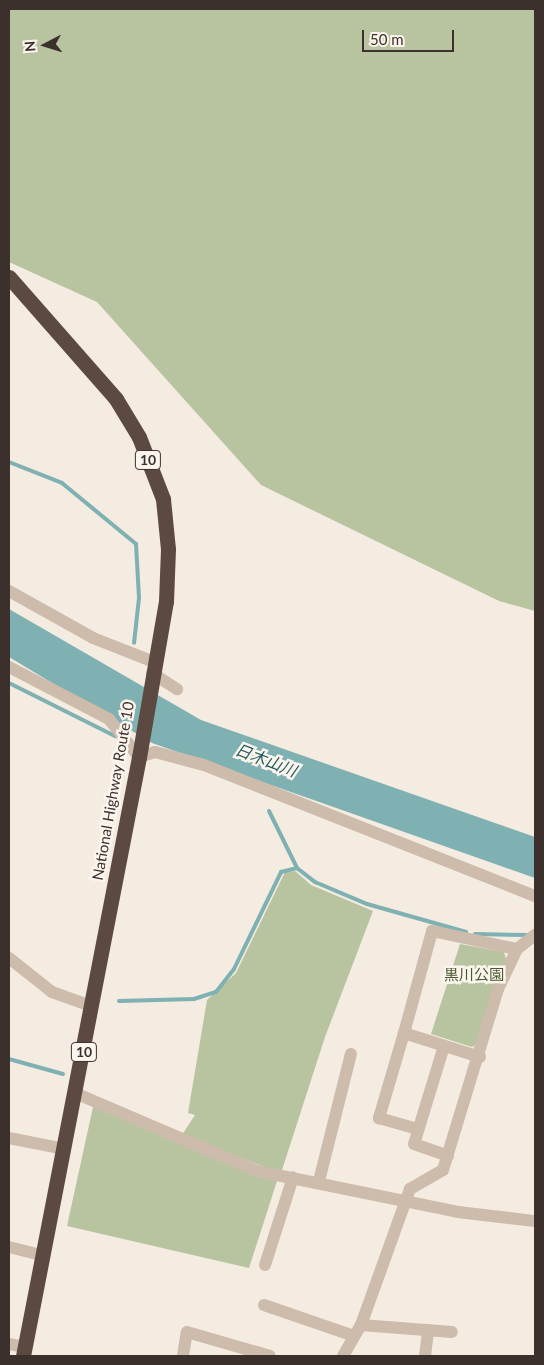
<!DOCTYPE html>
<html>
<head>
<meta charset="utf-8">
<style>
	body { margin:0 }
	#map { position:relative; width:544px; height:1365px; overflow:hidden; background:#f4ebe1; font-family:Lato,"Noto Sans JP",sans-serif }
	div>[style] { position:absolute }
	.green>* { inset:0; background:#b8c4a0 }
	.water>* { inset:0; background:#7fb0b2 }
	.stream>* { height:4px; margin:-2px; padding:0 2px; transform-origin:2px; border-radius:2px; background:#7fb0b2 }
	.minor>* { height:12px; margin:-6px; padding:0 6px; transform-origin:6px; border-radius:6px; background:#cdbbac }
	.highway>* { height:15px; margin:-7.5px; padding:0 7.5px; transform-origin:7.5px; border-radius:7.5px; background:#5c4a42 }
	span { translate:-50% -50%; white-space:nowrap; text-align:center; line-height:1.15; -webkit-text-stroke:5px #fbf5ee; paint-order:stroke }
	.shield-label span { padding:1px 4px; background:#fbf5ee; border:1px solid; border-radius:4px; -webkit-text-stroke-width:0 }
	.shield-label { font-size:14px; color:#3b302b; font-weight:700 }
	.street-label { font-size:15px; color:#3b302b }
	.park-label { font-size:15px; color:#4a5a2e }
	.water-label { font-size:16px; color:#1f5a5e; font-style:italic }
	.frame { position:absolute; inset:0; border:10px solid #3b302b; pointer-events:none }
	.north { position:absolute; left:20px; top:20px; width:50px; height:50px; -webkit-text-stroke:4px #fbf5ee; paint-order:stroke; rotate:265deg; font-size:14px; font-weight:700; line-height:20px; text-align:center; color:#3b302b }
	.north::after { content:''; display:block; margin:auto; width:18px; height:22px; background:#3b302b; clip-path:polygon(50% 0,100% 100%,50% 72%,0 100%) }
	.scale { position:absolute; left:362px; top:30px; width:92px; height:22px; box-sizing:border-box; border:2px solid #3b302b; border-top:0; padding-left:6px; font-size:15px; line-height:18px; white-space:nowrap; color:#3b302b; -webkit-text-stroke:4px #fbf5ee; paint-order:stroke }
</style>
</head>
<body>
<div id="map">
	<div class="green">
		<i style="clip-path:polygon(9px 9px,535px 9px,535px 611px,499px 601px,261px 485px,97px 302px,9px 262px)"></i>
		<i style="clip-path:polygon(295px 871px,311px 885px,373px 911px,325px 1037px,282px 1170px,272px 1170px,182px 1135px,195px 1115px,188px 1113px,207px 1000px,236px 973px,285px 872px)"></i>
		<i style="clip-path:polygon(460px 944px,504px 952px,506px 959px,477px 1044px,472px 1047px,431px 1034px)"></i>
		<i style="clip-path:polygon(93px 1107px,277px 1181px,249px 1268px,67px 1226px)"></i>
	</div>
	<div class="water">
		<i style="clip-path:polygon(9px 609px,201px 720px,535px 837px,535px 878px,152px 743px,9px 657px)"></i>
	</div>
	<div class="stream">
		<i style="left:9px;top:462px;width:57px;rotate:21.6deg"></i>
		<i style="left:62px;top:483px;width:96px;rotate:39.5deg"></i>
		<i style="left:136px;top:544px;width:54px;rotate:86.8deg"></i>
		<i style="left:139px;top:598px;width:45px;rotate:96.3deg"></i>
		<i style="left:9px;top:683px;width:119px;rotate:26.6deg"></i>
		<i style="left:269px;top:811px;width:64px;rotate:63.8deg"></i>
		<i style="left:297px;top:868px;width:23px;rotate:38deg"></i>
		<i style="left:315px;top:882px;width:56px;rotate:22.9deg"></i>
		<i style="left:367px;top:904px;width:103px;rotate:15.8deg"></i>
		<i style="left:475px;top:934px;width:52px;rotate:1.1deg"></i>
		<i style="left:119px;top:1001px;width:75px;rotate:-1.5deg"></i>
		<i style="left:194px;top:999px;width:23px;rotate:-18deg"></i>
		<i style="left:216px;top:992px;width:29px;rotate:-52deg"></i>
		<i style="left:234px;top:969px;width:108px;rotate:-64.1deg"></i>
		<i style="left:281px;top:872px;width:16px;rotate:-14deg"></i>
		<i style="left:9px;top:1059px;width:56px;rotate:15.5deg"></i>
	</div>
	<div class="minor">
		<i style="left:9px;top:591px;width:96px;rotate:29.2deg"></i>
		<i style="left:93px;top:638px;width:66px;rotate:21.5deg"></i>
		<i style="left:9px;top:667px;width:113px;rotate:27.5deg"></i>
		<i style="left:109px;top:719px;width:48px;rotate:51.7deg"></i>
		<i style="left:139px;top:757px;width:17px;rotate:-17deg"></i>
		<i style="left:155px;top:752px;width:51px;rotate:14.9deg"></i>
		<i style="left:204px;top:765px;width:356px;rotate:21.6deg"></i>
		<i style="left:152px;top:673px;width:30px;rotate:33deg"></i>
		<i style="left:9px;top:958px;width:55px;rotate:38.3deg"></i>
		<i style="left:52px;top:992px;width:41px;rotate:19.7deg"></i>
		<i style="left:404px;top:1033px;width:89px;rotate:106.4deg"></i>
		<i style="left:379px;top:1118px;width:41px;rotate:15.8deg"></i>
		<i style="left:444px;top:1046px;width:102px;rotate:107deg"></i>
		<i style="left:414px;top:1144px;width:36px;rotate:19deg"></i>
		<i style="left:480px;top:1057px;width:80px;rotate:-162.5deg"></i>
		<i style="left:404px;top:1033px;width:106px;rotate:-74.6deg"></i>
		<i style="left:432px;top:931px;width:87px;rotate:12deg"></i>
		<i style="left:75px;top:1093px;width:198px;rotate:23.2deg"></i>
		<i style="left:257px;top:1171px;width:205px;rotate:11.5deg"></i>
		<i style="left:458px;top:1212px;width:78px;rotate:6.7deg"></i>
		<i style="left:9px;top:1138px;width:56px;rotate:11.3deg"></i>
		<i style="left:319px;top:1181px;width:131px;rotate:-75.9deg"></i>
		<i style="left:9px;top:1247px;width:34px;rotate:14deg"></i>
		<i style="left:265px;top:1265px;width:92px;rotate:-72.3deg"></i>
		<i style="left:264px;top:1305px;width:95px;rotate:19deg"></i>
		<i style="left:361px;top:1325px;width:91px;rotate:4.4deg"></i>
		<i style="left:9px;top:1344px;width:16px;rotate:11deg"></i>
		<i style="left:183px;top:1356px;width:24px;rotate:-81deg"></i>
		<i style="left:187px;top:1332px;width:86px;rotate:16.1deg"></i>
		<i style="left:343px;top:1356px;width:36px;rotate:-60deg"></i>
		<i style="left:361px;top:1325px;width:145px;rotate:-70.2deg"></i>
		<i style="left:410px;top:1189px;width:38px;rotate:-30deg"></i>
		<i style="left:443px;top:1170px;width:189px;rotate:-73.1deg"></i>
		<i style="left:498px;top:989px;width:44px;rotate:-64.6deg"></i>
		<i style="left:517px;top:949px;width:23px;rotate:-38deg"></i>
		<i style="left:425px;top:1356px;width:26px;rotate:-83deg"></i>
	</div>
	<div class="highway">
		<i style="left:9px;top:277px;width:162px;rotate:48.7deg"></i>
		<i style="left:116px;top:399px;width:44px;rotate:58.8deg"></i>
		<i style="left:139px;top:437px;width:66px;rotate:68.8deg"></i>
		<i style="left:163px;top:499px;width:50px;rotate:84.3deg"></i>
		<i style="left:168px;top:549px;width:52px;rotate:92.2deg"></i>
		<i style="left:166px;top:601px;width:158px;rotate:99.8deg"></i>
		<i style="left:139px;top:757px;width:610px;rotate:100.96deg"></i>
	</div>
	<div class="shield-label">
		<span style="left:148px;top:460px">10</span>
		<span style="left:84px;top:1052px">10</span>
	</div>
	<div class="street-label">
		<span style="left:113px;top:791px;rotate:-80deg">National Highway Route 10</span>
	</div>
	<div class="park-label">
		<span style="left:474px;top:975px">黒川公園</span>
	</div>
	<div class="water-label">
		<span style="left:266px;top:760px;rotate:21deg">日木山川</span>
	</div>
	<div class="frame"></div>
	<div class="north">N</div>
	<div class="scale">50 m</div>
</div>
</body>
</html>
